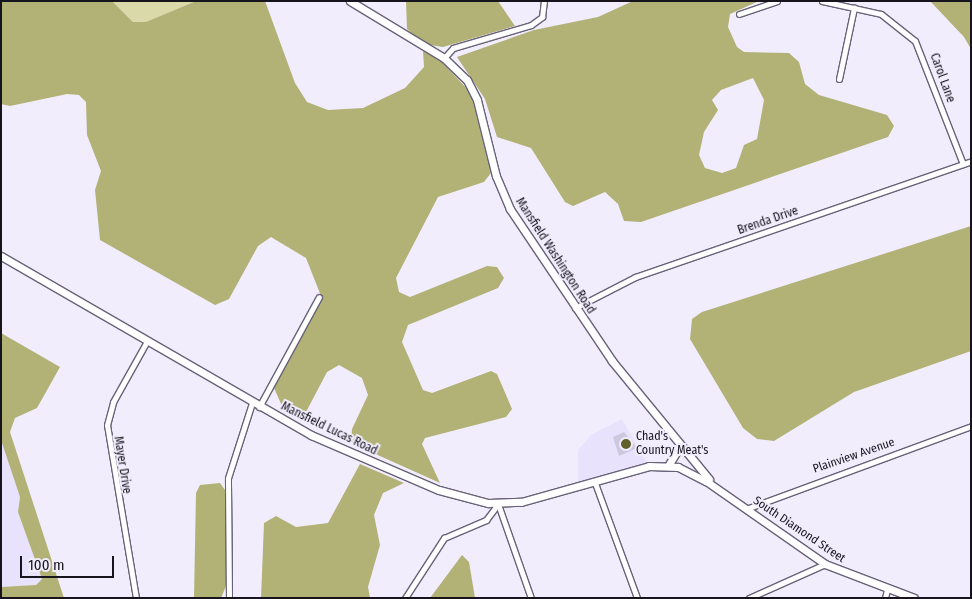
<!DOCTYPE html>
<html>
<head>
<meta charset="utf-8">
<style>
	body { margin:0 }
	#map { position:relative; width:972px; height:599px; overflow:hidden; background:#f1edfd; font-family:"Fira Sans Condensed",sans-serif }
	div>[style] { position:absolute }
	.built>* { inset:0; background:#e9e2fd }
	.green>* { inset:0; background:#d9d9aa }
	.forest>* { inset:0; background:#b2b176 }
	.building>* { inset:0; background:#cec7e0 }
	.roads { filter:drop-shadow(1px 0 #686278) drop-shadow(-1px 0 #686278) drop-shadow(0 1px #686278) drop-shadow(0 -1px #686278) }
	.minor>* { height:5px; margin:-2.5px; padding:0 2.5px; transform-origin:2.5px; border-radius:2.5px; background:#fff }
	.tertiary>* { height:7px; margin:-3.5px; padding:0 3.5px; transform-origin:3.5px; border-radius:3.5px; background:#fff }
	.dots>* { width:14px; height:14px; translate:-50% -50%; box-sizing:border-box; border:2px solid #f1edfd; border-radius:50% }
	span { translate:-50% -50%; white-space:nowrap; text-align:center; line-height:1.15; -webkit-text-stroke:4px #f1edfd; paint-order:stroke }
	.street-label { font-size:12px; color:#17141d }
	.poi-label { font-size:12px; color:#17141d }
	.left { translate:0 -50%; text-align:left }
	.frame { position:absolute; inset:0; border:2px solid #17141d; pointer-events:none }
	.scale { position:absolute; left:20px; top:556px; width:94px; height:22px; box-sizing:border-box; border:2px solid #17141d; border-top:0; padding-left:6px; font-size:15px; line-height:18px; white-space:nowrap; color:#17141d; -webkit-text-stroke:4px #f1edfd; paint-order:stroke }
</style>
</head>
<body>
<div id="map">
	<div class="built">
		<i style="clip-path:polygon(622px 419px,647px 463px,578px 485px,578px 450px,591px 435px)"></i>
		<i style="clip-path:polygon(1px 440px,20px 497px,18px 512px,42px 579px,36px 585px,1px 587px)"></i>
	</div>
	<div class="green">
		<i style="clip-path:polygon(112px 1px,196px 1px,146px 22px,133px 22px)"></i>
	</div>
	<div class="forest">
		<i style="clip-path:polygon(1px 1px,112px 1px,133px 22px,146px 22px,196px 1px,265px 1px,295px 83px,307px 102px,328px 110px,363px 108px,405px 88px,424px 67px,423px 51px,439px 59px,471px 93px,491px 173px,484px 182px,438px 197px,396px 278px,399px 292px,410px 297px,487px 266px,497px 267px,504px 278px,498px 288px,408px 325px,402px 342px,423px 390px,432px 393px,491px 371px,497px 374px,512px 409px,506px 417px,425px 438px,422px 444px,440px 483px,351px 443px,352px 429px,368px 395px,362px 378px,339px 365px,327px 372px,306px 412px,292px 413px,282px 406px,274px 388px,321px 296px,306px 258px,271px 237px,258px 246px,229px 299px,215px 305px,100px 240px,95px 190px,101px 171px,87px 135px,86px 102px,79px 95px,67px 94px,10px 106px,1px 104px)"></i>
		<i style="clip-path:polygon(406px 1px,498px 1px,515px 26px,443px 47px,423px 44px,407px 29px)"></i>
		<i style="clip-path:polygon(evenodd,633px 1px,759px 1px,730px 14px,728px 27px,737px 47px,744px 52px,789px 53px,799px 62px,805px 84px,819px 95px,887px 115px,894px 126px,888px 137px,641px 222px,624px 221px,618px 204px,605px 192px,573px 206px,565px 202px,531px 148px,497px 137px,485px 99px,457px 57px,534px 30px,598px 17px,633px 1px,753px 78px,764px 100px,757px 139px,744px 145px,736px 168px,722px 173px,705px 168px,699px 155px,704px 132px,718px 110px,712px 100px,721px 90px,753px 78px)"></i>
		<i style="clip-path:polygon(930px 1px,971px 1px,971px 49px,964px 37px)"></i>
		<i style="clip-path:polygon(971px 226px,971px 351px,854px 392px,774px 441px,757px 439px,743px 428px,690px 339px,692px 319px,702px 312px)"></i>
		<i style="clip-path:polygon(1px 333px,60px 367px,37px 408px,15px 418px,10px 432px,64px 598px,1px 598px,1px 587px,36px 585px,42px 579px,18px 512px,20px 497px,1px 440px)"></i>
		<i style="clip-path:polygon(360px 464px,404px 483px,383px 493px,374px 515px,380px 545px,368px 587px,370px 598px,261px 598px,264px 523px,276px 516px,296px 527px,328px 523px)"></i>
		<i style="clip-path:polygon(220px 483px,225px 490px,226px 586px,221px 598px,194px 598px,196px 493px,200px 485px)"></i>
		<i style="clip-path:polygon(462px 555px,469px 562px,475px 598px,430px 598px)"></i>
	</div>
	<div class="building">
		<i style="clip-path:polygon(624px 432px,637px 448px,619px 456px,613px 437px)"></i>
	</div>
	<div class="roads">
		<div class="minor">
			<i style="left:822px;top:1px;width:60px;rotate:12.4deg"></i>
			<i style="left:881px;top:14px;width:43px;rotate:38.5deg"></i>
			<i style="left:915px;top:41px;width:132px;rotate:68.7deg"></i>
			<i style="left:739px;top:14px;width:40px;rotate:-18.9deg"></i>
			<i style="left:444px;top:58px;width:13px;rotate:-48deg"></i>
			<i style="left:453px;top:48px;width:81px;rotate:-16.4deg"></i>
			<i style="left:531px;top:25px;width:14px;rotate:-36deg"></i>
			<i style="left:542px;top:17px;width:16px;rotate:-83deg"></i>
			<i style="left:839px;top:79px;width:73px;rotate:-78.1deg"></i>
			<i style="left:575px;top:308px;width:68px;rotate:-27.3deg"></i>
			<i style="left:635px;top:277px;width:355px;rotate:-19deg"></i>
			<i style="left:259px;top:407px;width:125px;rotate:-61.4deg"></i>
			<i style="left:595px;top:483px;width:122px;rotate:69.9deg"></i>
			<i style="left:498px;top:504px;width:100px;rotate:70.7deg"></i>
			<i style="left:746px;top:509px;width:240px;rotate:-20.2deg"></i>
			<i style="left:136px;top:598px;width:175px;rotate:-99.5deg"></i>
			<i style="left:107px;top:425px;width:24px;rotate:-75deg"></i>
			<i style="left:113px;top:402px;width:68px;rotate:-60.8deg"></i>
			<i style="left:229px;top:598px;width:120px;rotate:-90.5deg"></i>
			<i style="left:228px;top:478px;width:79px;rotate:-72.3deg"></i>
			<i style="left:405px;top:598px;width:72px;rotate:-57deg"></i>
			<i style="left:444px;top:538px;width:46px;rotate:-23.2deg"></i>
			<i style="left:486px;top:520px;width:20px;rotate:-53deg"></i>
			<i style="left:749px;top:598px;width:83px;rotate:-24.1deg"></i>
			<i style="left:885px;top:598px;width:9px;rotate:-77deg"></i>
		</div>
		<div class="tertiary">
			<i style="left:350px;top:1px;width:110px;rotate:31.2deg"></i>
			<i style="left:444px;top:58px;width:32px;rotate:44deg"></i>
			<i style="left:467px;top:80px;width:22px;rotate:63deg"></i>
			<i style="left:477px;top:100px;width:78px;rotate:76deg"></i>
			<i style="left:496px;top:176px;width:36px;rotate:67deg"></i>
			<i style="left:510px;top:209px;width:183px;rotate:56.1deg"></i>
			<i style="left:612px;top:361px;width:153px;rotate:50.6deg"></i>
			<i style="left:1px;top:256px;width:358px;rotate:30deg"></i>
			<i style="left:311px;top:435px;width:139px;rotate:23.3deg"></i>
			<i style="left:439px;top:490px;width:51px;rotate:14.9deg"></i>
			<i style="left:488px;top:503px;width:33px;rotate:-2deg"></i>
			<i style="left:521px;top:502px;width:133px;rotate:-15.7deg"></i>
			<i style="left:649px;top:466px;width:29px;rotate:2deg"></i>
			<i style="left:678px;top:467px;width:31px;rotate:27deg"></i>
			<i style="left:706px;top:481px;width:145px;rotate:34.9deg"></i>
			<i style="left:825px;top:564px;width:95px;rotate:20.9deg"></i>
			<i style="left:668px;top:466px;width:23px;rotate:-59deg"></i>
		</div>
	</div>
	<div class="dots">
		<i style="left:626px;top:444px;background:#61602c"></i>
	</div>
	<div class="street-label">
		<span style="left:942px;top:78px;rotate:70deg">Carol Lane</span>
		<span style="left:768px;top:221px;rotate:-19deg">Brenda Drive</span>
		<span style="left:555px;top:256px;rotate:57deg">Mansfield Washington Road</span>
		<span style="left:329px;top:429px;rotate:26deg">Mansfield Lucas Road</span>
		<span style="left:854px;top:456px;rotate:-19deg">Plainview Avenue</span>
		<span style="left:122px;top:465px;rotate:81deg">Mayer Drive</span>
		<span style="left:799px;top:530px;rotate:34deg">South Diamond Street</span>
	</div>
	<div class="poi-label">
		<span class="left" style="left:636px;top:444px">Chad's<br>Country Meat's</span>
	</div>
	<div class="frame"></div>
	<div class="scale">100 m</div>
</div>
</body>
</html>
